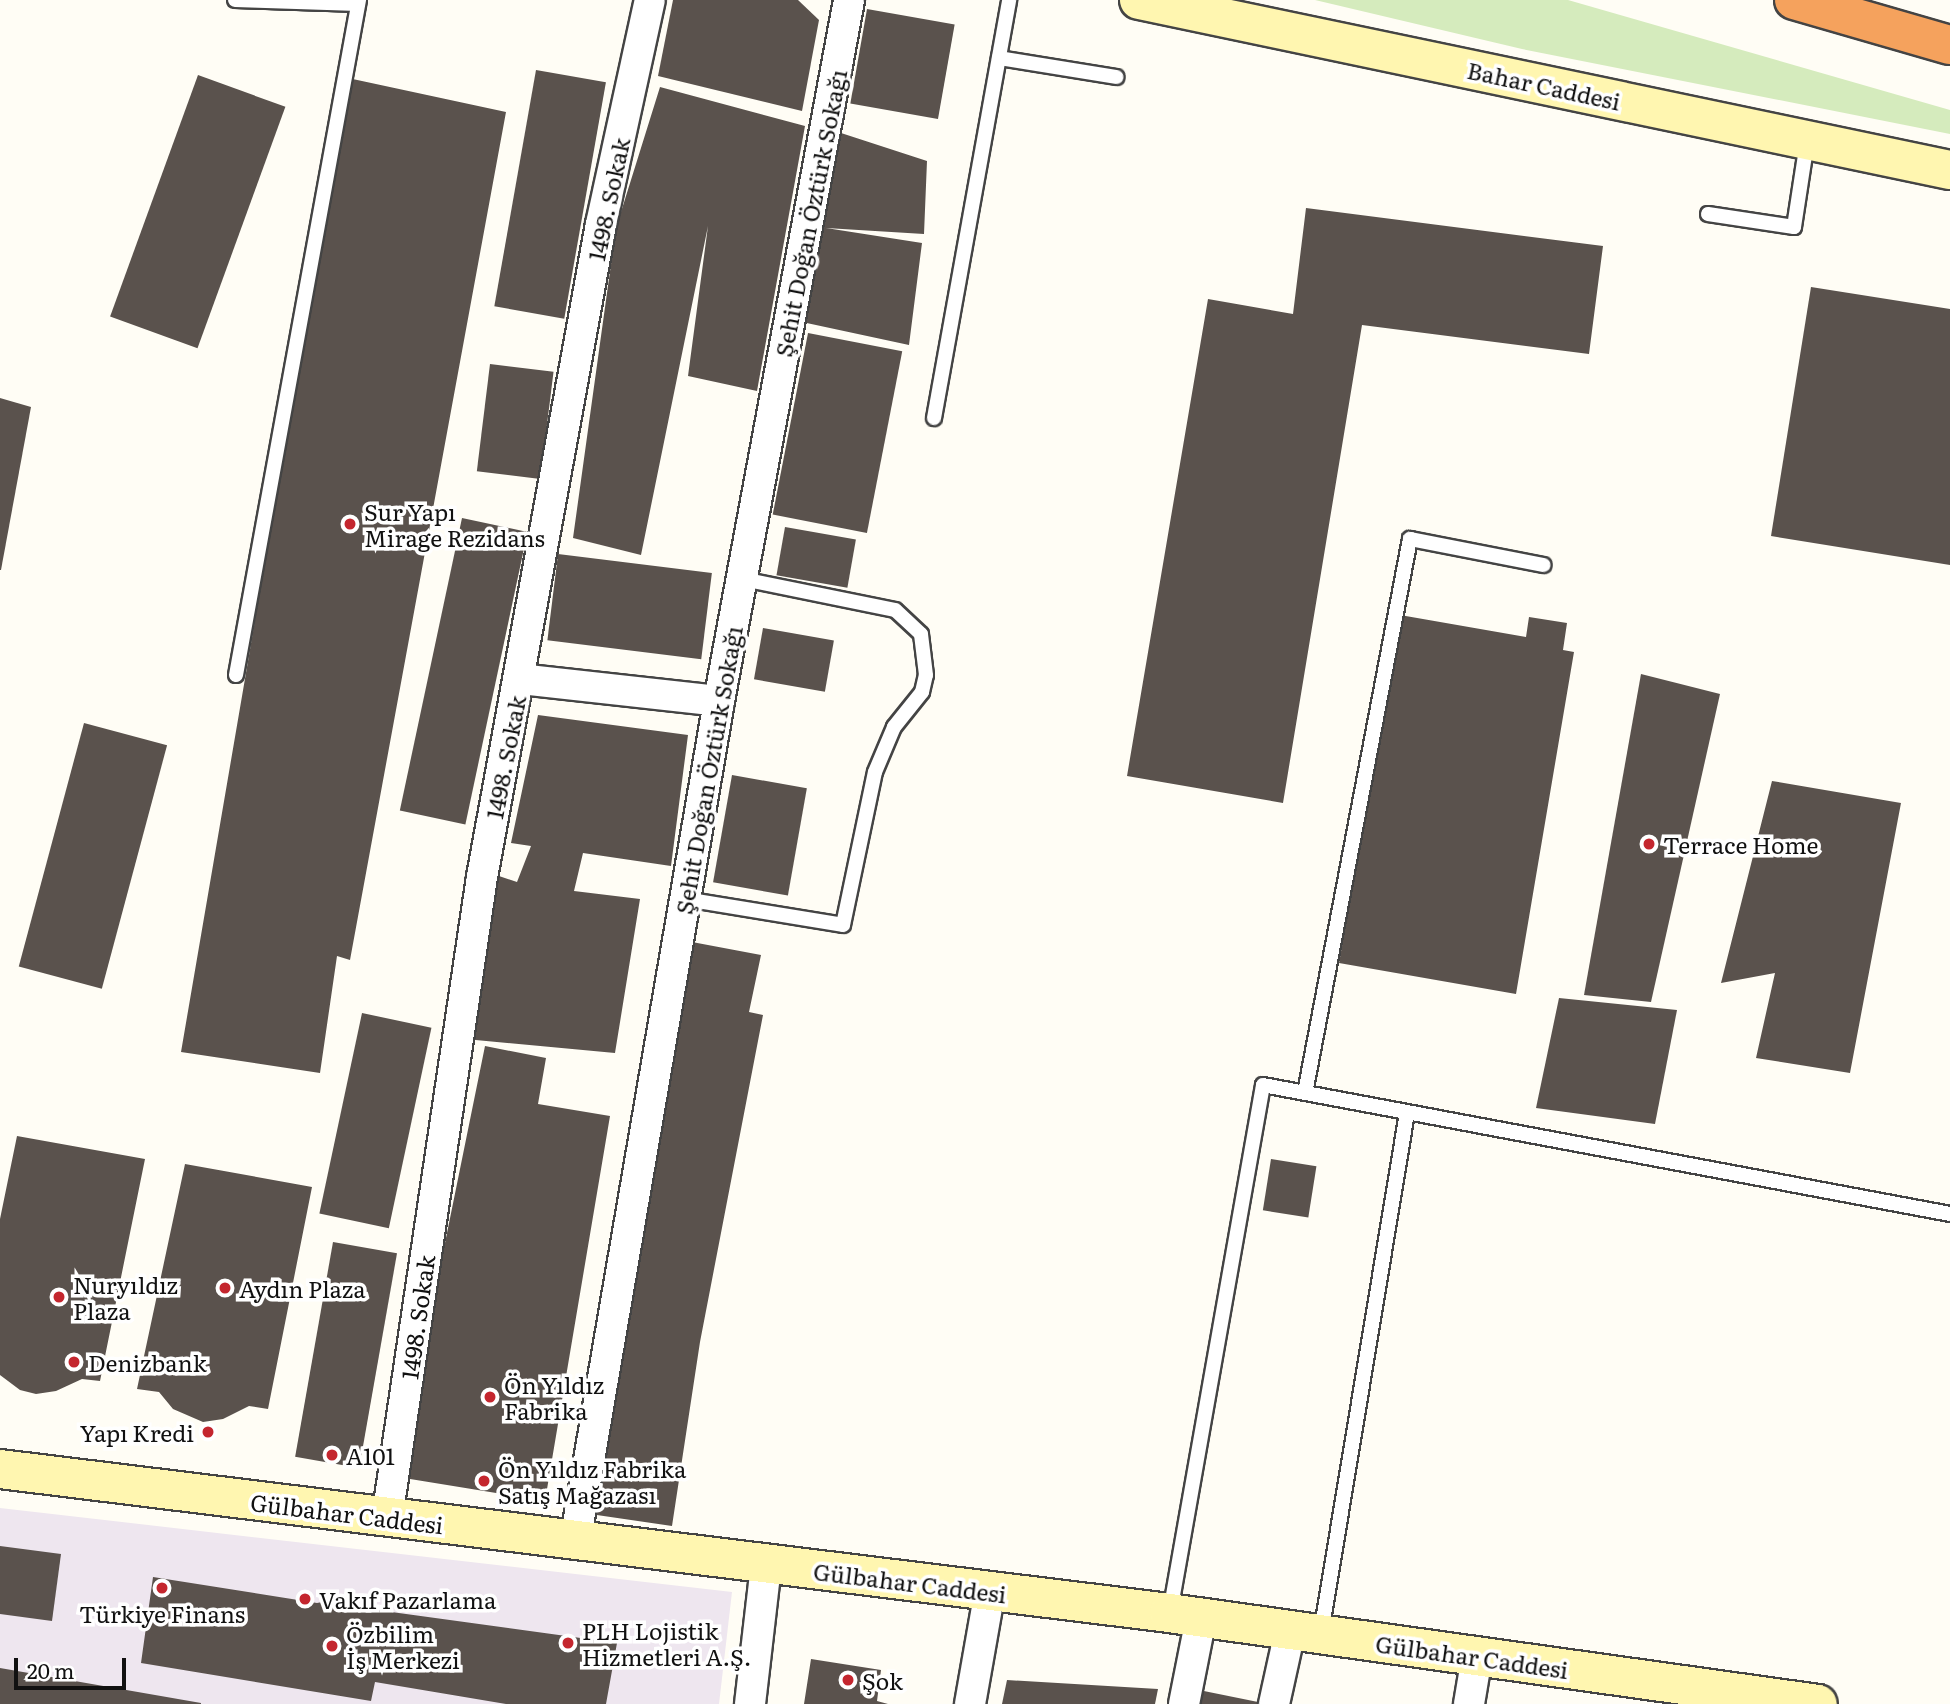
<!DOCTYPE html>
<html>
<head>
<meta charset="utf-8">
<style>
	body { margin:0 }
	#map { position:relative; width:1950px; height:1704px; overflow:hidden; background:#fffdf5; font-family:Literata,serif }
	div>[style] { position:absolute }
	.industrial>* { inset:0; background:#eee6ef }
	.green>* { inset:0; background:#d5ebbd }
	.building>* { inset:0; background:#5a524d; transform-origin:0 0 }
	.roads { filter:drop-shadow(2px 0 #444) drop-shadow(-2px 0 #444) drop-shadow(0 2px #444) drop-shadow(0 -2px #444) }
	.lane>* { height:14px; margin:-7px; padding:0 7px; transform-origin:7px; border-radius:7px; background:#fff }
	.street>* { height:30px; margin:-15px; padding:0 15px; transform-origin:15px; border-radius:15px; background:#fff }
	.secondary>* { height:38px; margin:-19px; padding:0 19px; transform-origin:19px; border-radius:19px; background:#fff6b0 }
	.highway>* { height:38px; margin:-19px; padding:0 19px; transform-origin:19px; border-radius:19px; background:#f5a25d }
	.dots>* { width:19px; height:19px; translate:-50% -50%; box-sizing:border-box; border:4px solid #fff; border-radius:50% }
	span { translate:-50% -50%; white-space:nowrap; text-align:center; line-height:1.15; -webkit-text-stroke:7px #fff; paint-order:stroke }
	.street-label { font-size:23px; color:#111 }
	.poi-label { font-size:23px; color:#111 }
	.left { translate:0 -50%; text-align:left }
	.right { translate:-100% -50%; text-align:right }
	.scale { position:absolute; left:14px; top:1658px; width:112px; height:32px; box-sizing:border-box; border:4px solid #111; border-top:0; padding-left:9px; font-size:21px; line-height:24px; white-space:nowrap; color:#111; -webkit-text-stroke:5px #fff; paint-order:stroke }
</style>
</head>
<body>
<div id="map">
	<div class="industrial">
		<i style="clip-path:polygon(0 1508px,732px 1592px,719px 1704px,0 1704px)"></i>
	</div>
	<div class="green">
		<i style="clip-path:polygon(1315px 0,1568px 0,1950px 110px,1950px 134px,1522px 49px)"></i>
	</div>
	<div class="building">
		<i style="clip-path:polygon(673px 0,798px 0,819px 20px,802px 111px,658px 76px)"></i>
		<i style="left:867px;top:9px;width:89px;height:96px;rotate:10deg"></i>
		<i style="left:536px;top:70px;width:71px;height:240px;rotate:10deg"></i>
		<i style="left:198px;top:75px;width:93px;height:257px;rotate:20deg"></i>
		<i style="clip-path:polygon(348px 78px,506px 112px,350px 960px,337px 956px,320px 1073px,181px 1052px)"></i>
		<i style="clip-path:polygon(660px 87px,805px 126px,757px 391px,688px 376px,708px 226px,641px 555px,573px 538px,616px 228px)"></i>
		<i style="clip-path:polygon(841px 133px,927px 161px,924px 234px,826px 228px,922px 243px,909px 345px,802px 322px)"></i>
		<i style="clip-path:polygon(1306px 208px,1603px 246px,1589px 354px,1362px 325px,1283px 803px,1127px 776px,1208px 299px,1293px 314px)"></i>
		<i style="clip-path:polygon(1811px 287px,1950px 309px,1950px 565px,1771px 536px)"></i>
		<i style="left:808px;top:333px;width:96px;height:185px;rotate:11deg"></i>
		<i style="left:490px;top:364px;width:64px;height:108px;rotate:7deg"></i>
		<i style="clip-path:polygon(0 398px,31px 407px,1px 570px,0 570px)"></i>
		<i style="left:462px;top:518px;width:67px;height:299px;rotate:12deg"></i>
		<i style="left:785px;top:527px;width:72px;height:49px;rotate:10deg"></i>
		<i style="left:558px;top:554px;width:155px;height:87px;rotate:7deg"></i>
		<i style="clip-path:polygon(1400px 615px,1526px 637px,1529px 617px,1567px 623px,1563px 650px,1574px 652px,1516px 994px,1339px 963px)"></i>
		<i style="left:763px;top:628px;width:72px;height:52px;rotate:10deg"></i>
		<i style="clip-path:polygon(1641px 674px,1720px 694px,1651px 1002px,1584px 995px)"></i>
		<i style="clip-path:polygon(538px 715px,688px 735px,671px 866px,583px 853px,574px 891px,640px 899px,615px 1053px,465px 1039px,496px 875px,517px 882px,531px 846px,511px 843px)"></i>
		<i style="left:84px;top:723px;width:86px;height:252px;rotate:15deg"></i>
		<i style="left:732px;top:775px;width:76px;height:109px;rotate:10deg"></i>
		<i style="clip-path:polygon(1772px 781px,1901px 803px,1850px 1073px,1756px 1058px,1775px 973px,1721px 983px)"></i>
		<i style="clip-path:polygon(692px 942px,761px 955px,749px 1012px,763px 1015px,700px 1342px,672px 1526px,590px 1514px)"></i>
		<i style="clip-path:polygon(1559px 998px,1677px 1010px,1655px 1124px,1536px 1108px)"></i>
		<i style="left:362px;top:1013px;width:71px;height:205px;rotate:12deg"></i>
		<i style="clip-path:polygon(485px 1046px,546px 1058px,538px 1104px,610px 1116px,545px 1501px,404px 1478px,435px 1292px)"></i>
		<i style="clip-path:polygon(17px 1136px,145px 1159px,100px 1381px,82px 1379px,56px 1391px,36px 1394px,20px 1390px,0 1375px,0 1219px)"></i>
		<i style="left:1271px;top:1159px;width:46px;height:52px;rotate:9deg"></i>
		<i style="clip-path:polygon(185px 1164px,312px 1187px,268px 1409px,249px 1406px,223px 1419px,203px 1422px,173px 1409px,159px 1392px,137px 1389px)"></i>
		<i style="left:333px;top:1242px;width:65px;height:218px;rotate:10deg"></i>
		<i style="clip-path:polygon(0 1546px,61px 1554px,52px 1621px,0 1614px)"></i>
		<i style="clip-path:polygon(153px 1577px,317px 1603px,338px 1599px,355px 1607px,617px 1643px,606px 1704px,506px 1704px,375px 1682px,371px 1701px,141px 1663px)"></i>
		<i style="clip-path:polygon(811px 1659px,881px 1670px,877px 1701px,888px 1704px,804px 1704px)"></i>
		<i style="clip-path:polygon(0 1668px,201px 1703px,201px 1704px,0 1704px)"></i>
		<i style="clip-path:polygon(1007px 1680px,1158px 1689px,1155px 1704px,1002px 1704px)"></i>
		<i style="clip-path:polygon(1194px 1689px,1258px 1702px,1258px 1704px,1191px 1704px)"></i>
	</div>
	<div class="roads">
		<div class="lane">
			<i style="left:235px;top:0;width:123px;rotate:1.9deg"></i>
			<i style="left:999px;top:58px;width:119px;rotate:9.2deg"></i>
			<i style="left:1708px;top:214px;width:87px;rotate:8.6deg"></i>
			<i style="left:1794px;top:227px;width:86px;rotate:-81.3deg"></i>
			<i style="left:934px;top:418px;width:425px;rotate:-79.8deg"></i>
			<i style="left:236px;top:675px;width:686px;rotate:-79.67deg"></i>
			<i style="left:685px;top:899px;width:160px;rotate:9.3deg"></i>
			<i style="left:843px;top:925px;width:156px;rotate:-78.2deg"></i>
			<i style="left:875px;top:772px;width:49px;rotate:-67.1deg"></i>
			<i style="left:894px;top:727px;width:45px;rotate:-51.3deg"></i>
			<i style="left:922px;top:692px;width:17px;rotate:-77deg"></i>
			<i style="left:926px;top:675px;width:41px;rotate:-97deg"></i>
			<i style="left:921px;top:634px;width:35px;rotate:-137deg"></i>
			<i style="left:895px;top:610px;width:156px;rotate:-168.5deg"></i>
			<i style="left:1305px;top:1093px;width:564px;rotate:-79.27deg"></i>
			<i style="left:1410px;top:539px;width:136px;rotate:11deg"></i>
			<i style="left:1170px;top:1612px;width:535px;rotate:-79.99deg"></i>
			<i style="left:1263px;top:1085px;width:699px;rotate:10.63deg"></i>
			<i style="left:1321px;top:1633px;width:527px;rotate:-80.61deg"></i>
		</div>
		<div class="street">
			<i style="left:520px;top:679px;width:200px;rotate:6.3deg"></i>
			<i style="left:387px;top:1518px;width:648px;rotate:-81.57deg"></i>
			<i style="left:482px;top:877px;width:664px;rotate:-79.67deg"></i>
			<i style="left:601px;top:224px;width:229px;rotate:-77.7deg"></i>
			<i style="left:575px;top:1542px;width:853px;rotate:-80.28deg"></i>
			<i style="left:719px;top:701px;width:713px;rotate:-79.49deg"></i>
			<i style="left:750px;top:1704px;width:140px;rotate:-83.4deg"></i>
			<i style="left:970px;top:1704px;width:115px;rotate:-80deg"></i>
			<i style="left:1184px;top:1704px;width:88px;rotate:-78.8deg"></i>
			<i style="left:1274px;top:1704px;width:75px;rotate:-77.6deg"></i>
			<i style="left:1469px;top:1704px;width:49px;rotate:-80.5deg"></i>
		</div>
		<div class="secondary">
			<i style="left:1139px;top:0;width:829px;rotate:11.84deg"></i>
			<i style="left:0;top:1469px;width:1178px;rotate:7.02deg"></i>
			<i style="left:1169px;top:1613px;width:655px;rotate:7.98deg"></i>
		</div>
		<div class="highway">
			<i style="left:1794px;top:0;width:162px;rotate:16.1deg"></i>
		</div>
	</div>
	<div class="dots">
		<i style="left:350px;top:524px;background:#c4262e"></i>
		<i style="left:1649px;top:844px;background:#c4262e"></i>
		<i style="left:225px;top:1288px;background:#c4262e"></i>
		<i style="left:59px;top:1297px;background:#c4262e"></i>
		<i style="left:74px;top:1362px;background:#c4262e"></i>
		<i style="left:490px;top:1397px;background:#c4262e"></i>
		<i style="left:208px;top:1432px;background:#c4262e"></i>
		<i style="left:332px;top:1455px;background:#c4262e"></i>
		<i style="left:484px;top:1481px;background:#c4262e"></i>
		<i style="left:162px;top:1588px;background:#c4262e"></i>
		<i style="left:305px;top:1599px;background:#c4262e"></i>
		<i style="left:568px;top:1643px;background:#c4262e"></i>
		<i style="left:332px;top:1646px;background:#c4262e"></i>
		<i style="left:848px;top:1680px;background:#c4262e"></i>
	</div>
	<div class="street-label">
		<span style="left:1544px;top:85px;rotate:12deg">Bahar Caddesi</span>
		<span style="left:608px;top:199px;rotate:-78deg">1498. Sokak</span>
		<span style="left:810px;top:213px;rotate:-79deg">Şehit Doğan Öztürk Sokağı</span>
		<span style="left:505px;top:757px;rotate:-79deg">1498. Sokak</span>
		<span style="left:708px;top:770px;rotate:-80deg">Şehit Doğan Öztürk Sokağı</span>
		<span style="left:417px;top:1317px;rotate:-82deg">1498. Sokak</span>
		<span style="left:347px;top:1513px;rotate:7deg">Gülbahar Caddesi</span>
		<span style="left:910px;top:1582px;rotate:7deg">Gülbahar Caddesi</span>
		<span style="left:1472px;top:1656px;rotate:8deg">Gülbahar Caddesi</span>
	</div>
	<div class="poi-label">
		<span class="left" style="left:364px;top:524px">Sur Yapı<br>Mirage Rezidans</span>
		<span class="left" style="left:1663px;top:844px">Terrace Home</span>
		<span class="left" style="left:73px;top:1297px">Nuryıldız<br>Plaza</span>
		<span class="left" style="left:239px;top:1288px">Aydın Plaza</span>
		<span class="left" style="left:88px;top:1362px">Denizbank</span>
		<span class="left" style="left:504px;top:1397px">Ön Yıldız<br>Fabrika</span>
		<span class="right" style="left:194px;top:1432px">Yapı Kredi</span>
		<span class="left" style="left:346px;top:1455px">A101</span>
		<span class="left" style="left:498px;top:1481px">Ön Yıldız Fabrika<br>Satış Mağazası</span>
		<span class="left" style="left:319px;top:1599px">Vakıf Pazarlama</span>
		<span style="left:162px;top:1613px">Türkiye Finans</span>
		<span class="left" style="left:582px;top:1643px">PLH Lojistik<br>Hizmetleri A.Ş.</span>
		<span class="left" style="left:346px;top:1646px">Özbilim<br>İş Merkezi</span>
		<span class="left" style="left:862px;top:1680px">Şok</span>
	</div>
	<div class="scale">20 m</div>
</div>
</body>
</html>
